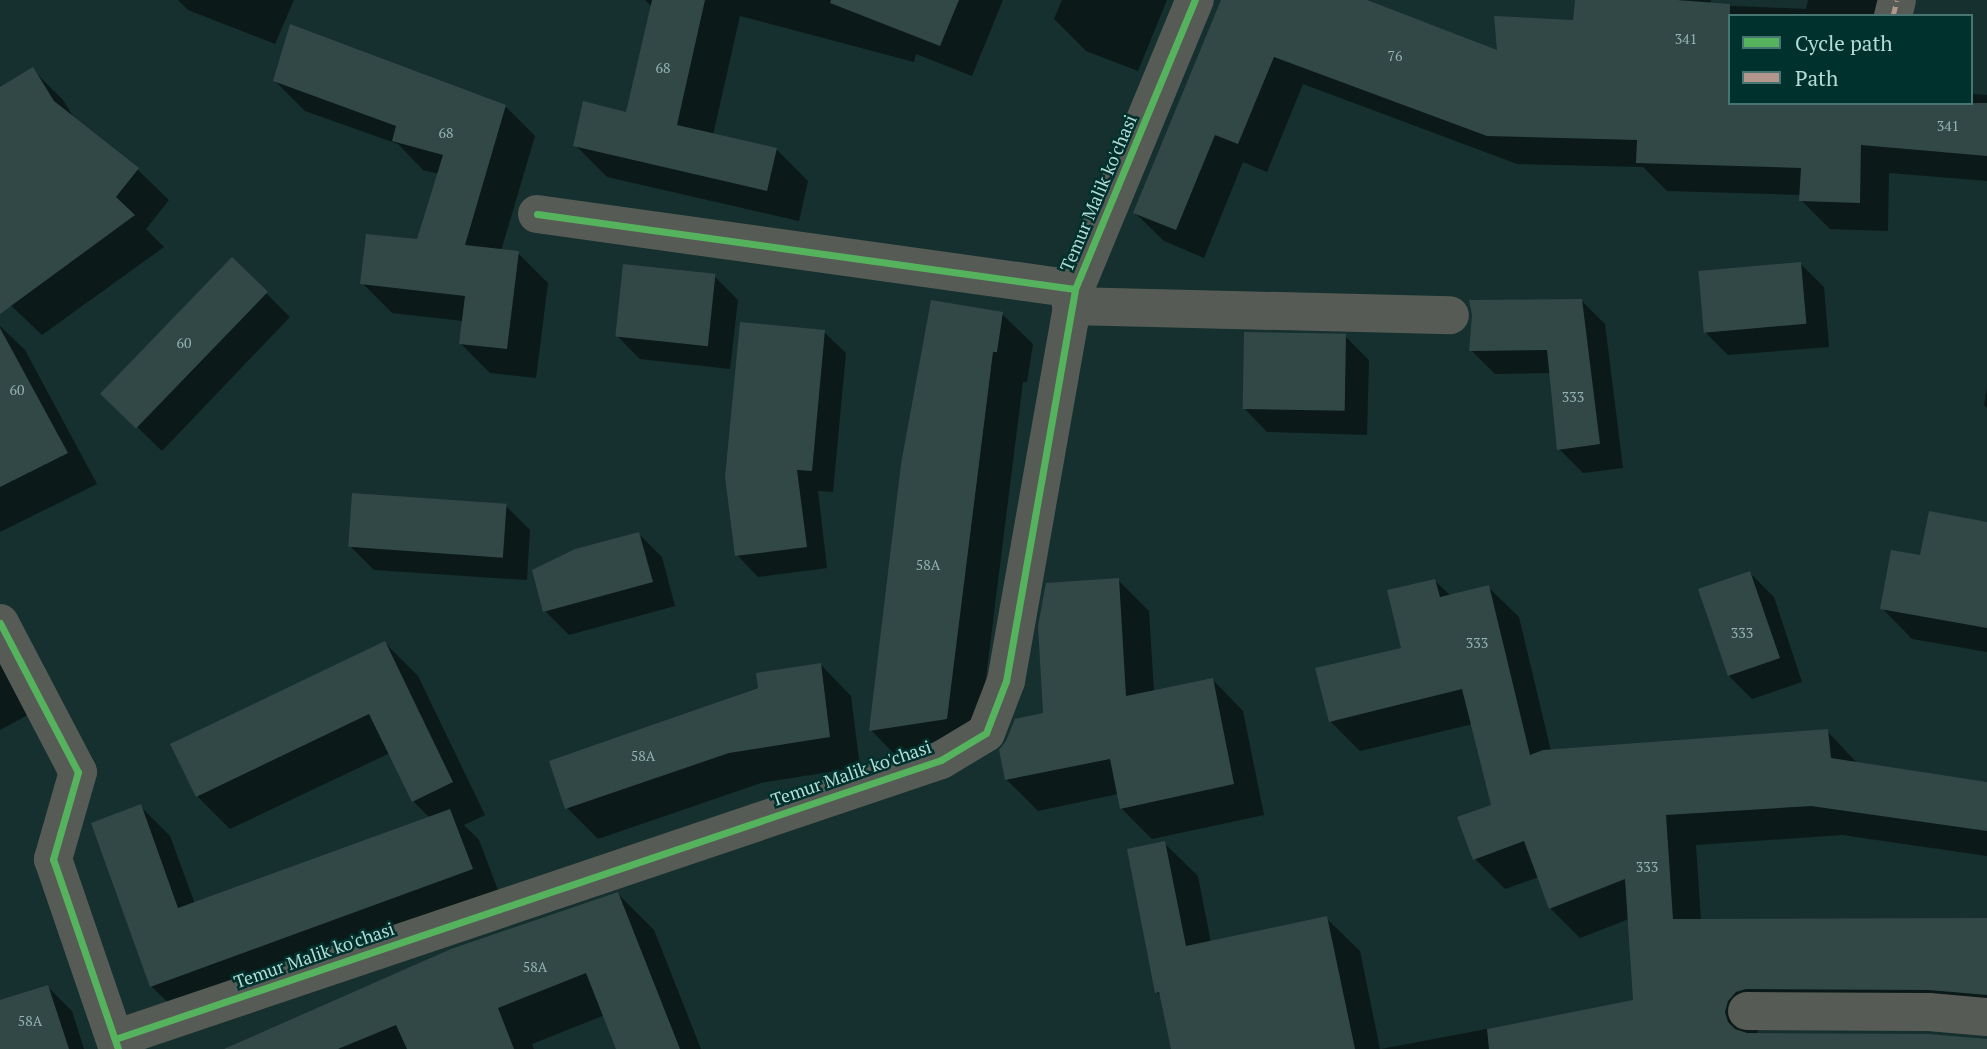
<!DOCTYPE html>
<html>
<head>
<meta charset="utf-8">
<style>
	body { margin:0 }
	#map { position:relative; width:1987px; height:1049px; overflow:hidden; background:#15302e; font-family:"PT Serif",serif }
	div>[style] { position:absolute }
	.shadow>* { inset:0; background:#0007 }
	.building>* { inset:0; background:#324847; transform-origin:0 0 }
	.minor>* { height:38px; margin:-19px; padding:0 19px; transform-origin:19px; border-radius:19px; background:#565c55 }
	.quiet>* { height:5px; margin-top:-2.5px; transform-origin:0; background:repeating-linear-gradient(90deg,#b2968c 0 10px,transparent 0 15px) }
	.cycleway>* { height:7px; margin:-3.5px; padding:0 3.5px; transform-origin:3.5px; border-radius:3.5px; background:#56b35d }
	span { translate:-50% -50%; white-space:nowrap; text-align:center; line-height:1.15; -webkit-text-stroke:5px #00312d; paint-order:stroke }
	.number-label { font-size:14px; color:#94b6b2 }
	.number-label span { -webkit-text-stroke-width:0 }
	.street-label { font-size:18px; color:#b4dbd6 }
	.legend { position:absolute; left:1728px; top:14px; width:245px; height:91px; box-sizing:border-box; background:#00312d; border:2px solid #487571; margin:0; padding:9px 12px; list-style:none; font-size:21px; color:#b4dbd6 }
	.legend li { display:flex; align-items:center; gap:14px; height:35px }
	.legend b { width:35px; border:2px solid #487571 }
</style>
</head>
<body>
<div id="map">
	<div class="shadow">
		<i style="clip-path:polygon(178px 0,294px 0,275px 44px,188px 10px)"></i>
		<i style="clip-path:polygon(645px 0,1003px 0,972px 76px,916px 54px,914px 62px,740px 16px,713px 135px,776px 149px,808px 181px,799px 221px,607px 177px,575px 145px,627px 114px,652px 7px)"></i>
		<i style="clip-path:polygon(1062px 0,1167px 0,1138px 71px,1086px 51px,1054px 19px)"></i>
		<i style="clip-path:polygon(1222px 0,1362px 0,1499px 52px,1575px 22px,1577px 0,1711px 0,1710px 5px,1806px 9px,1808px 0,1886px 0,1882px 16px,1730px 16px,1730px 103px,1971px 103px,1971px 94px,1987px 95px,1987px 181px,1889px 173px,1888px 231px,1830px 229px,1801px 200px,1801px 195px,1667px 191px,1643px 167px,1517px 164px,1303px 84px,1267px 172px,1243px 162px,1204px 258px,1164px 241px,1135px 213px)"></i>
		<i style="clip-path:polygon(33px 70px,63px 100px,76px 121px,138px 170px,169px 200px,146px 229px,164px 247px,42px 335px,0 295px,0 89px)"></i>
		<i style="clip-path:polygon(275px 81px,505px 106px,535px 136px,501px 251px,518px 253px,548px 283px,536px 378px,490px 373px,460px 343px,463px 321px,392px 313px,362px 283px,418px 241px,439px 174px,423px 170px,398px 144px,305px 111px)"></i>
		<i style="clip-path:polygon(1801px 264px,1824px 287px,1829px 347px,1728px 355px,1704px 331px)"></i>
		<i style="clip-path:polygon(714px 276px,738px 300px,730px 369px,640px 359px,616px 335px)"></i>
		<i style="clip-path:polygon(266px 293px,290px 317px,162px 451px,127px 417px)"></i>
		<i style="clip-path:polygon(1581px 300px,1605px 324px,1623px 468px,1583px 473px,1559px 449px,1551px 373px,1495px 374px,1471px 350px)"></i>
		<i style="clip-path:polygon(1002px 314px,1033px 344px,1027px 382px,1023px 382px,977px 749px,901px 761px,871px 730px)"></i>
		<i style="clip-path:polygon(0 326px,25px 350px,97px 484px,0 532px)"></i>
		<i style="clip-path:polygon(824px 332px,846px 353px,833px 492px,818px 491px,827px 568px,758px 577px,737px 555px)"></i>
		<i style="clip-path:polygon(1345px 336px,1369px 360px,1367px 435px,1267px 432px,1244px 408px)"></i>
		<i style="clip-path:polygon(1987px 388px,1987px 408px,1984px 405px)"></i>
		<i style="clip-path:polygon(506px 506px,530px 530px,527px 580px,374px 570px,350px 546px)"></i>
		<i style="clip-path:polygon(1987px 524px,1987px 652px,1912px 639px,1882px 608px,1922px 556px)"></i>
		<i style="clip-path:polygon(638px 533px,662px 557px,675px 606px,569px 635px,545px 611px)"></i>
		<i style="clip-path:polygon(1750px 573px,1774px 597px,1802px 682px,1752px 699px,1728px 675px)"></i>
		<i style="clip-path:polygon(1118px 580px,1149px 611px,1154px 692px,1213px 680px,1243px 711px,1264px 815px,1152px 839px,1121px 808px,1118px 794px,1038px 811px,1007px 780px)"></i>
		<i style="clip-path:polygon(1435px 581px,1451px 596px,1488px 587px,1519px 617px,1551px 751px,1827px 731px,1858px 764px,1987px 784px,1987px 856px,1842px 835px,1696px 845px,1701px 920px,1987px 919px,1987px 1023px,1758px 1030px,1757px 1035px,1987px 1040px,1987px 1049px,1381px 1049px,1635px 1001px,1629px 919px,1580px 938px,1550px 908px,1539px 877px,1505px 889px,1475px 859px,1493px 806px,1473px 724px,1360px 751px,1330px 721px,1403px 649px)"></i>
		<i style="clip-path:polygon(0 643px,35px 711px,0 730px)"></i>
		<i style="clip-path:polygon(385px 643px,418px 676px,485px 815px,464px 825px,479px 840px,501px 898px,181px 1015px,151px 986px,140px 806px,170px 836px,195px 904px,430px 818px,413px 801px,390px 753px,230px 829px,197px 796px)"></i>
		<i style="clip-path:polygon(821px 665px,851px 696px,860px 767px,761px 783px,598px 839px,567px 808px,551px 762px)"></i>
		<i style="clip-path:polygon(1164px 843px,1198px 876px,1211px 943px,1326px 918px,1360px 951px,1380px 1049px,1172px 1049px,1162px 997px,1156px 992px)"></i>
		<i style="clip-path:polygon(618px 894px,654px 930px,701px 1049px,618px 1049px,605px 1015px,532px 1044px,534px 1049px,229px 1049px)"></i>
		<i style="clip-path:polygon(48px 987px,72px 1011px,84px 1049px,0 1049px,0 1002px)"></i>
	</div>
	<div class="building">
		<i style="clip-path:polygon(652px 0,705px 0,677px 125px,777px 148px,767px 191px,573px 146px,583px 101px,626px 112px)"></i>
		<i style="clip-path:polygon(831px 0,959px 0,940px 46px,830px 3px)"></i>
		<i style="clip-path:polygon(1221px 0,1367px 0,1497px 50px,1494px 16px,1573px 20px,1575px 0,1677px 0,1730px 4px,1730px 103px,1987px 103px,1987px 156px,1861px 145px,1860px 203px,1799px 201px,1801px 168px,1636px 163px,1637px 140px,1487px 136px,1274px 57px,1238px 144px,1215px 135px,1176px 230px,1133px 213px)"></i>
		<i style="clip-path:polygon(290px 24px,506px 105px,465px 245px,519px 251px,507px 349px,459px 344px,465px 296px,360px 284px,366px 234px,417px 239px,443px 155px,392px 141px,396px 126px,273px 81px)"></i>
		<i style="clip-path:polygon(33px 67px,54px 101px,139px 168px,116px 197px,135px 215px,0 314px,0 87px)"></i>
		<i style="left:232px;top:257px;width:50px;height:190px;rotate:44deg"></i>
		<i style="left:1801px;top:262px;width:62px;height:103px;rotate:85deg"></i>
		<i style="left:623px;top:264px;width:93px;height:73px;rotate:6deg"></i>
		<i style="clip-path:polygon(1582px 299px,1600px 444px,1557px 450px,1547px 350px,1469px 351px,1472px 315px,1469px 300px)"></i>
		<i style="clip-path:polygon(931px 300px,1003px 312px,997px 352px,993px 352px,947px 719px,869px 731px,901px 464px)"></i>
		<i style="clip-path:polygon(740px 322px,825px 330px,812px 471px,797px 470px,807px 547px,735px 556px,725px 477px)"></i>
		<i style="clip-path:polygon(0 328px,68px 453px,0 487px)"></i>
		<i style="left:1244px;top:332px;width:102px;height:77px;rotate:1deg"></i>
		<i style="left:352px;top:493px;width:155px;height:54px;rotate:4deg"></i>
		<i style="clip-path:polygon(1929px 511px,1987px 522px,1987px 628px,1880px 609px,1891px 550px,1920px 555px)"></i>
		<i style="clip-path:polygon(639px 532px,653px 582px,543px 612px,532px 570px,575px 549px)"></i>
		<i style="left:1750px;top:571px;width:92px;height:55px;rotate:71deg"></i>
		<i style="clip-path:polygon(1119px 578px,1126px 696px,1213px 678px,1234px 784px,1120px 809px,1110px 759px,1005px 780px,999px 750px,1006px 741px,1015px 719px,1043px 713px,1038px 626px,1046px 583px)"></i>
		<i style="clip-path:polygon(1435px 579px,1440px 597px,1489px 585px,1530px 755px,1543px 750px,1828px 729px,1831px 758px,1987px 782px,1987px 831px,1811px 806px,1666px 815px,1673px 919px,1987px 918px,1987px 995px,1929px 990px,1746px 989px,1736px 992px,1728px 1001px,1725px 1012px,1728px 1022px,1735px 1029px,1747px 1033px,1928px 1034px,1987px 1039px,1987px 1049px,1489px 1049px,1487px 1029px,1633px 1000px,1625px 879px,1549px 909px,1524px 841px,1473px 860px,1457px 817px,1491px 805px,1462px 689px,1329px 722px,1315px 668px,1401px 648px,1387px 590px)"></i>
		<i style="clip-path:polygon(385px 641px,453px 782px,412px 802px,369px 714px,196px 797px,170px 744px)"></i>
		<i style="clip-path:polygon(821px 663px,830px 737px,729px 753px,565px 809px,549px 761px,758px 688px,756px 673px)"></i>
		<i style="clip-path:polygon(141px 804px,178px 908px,450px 809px,473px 869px,150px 987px,91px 823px)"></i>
		<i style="clip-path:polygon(1165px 841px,1186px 946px,1327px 916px,1355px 1049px,1171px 1049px,1159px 992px,1155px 993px,1127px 849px)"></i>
		<i style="clip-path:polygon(618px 892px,680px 1049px,616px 1049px,586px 973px,498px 1008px,514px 1049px,407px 1049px,396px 1025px,338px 1049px,224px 1049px,451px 949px)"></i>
		<i style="clip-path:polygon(48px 985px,69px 1049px,0 1049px,0 1000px)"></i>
	</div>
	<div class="minor">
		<i style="left:1893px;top:16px;width:16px;rotate:-76deg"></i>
		<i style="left:537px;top:214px;width:543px;rotate:7.94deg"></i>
		<i style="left:1071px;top:306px;width:379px;rotate:1.4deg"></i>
		<i style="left:0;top:623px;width:168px;rotate:62.4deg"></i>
		<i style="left:78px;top:772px;width:91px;rotate:106deg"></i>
		<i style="left:53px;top:859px;width:201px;rotate:71.1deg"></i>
		<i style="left:1747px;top:1011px;width:182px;rotate:0.3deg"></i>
		<i style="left:1929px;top:1012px;width:58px;rotate:4.9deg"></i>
		<i style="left:115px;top:1039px;width:872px;rotate:-18.66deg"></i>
		<i style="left:941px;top:760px;width:52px;rotate:-31deg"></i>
		<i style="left:986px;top:733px;width:56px;rotate:-69deg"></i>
		<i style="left:1006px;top:681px;width:398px;rotate:-80deg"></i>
		<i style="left:1075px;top:289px;width:313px;rotate:-67.5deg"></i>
	</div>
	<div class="quiet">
		<i style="left:1893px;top:16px;width:16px;rotate:-76deg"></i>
	</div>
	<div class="cycleway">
		<i style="left:537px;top:214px;width:543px;rotate:7.94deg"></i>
		<i style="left:0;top:623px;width:168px;rotate:62.4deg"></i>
		<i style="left:78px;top:772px;width:91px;rotate:106deg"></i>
		<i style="left:53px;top:859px;width:201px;rotate:71.1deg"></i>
		<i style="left:115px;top:1039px;width:872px;rotate:-18.66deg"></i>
		<i style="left:941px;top:760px;width:52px;rotate:-31deg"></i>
		<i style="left:986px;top:733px;width:56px;rotate:-69deg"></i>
		<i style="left:1006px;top:681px;width:398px;rotate:-80deg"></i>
		<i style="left:1075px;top:289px;width:313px;rotate:-67.5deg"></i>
	</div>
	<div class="number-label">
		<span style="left:1686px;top:39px">341</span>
		<span style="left:1395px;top:56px">76</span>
		<span style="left:663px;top:68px">68</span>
		<span style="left:1948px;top:126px">341</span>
		<span style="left:446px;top:133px">68</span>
		<span style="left:184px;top:343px">60</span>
		<span style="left:17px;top:390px">60</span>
		<span style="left:1573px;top:397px">333</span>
		<span style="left:928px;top:565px">58А</span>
		<span style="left:1742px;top:633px">333</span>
		<span style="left:1477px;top:643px">333</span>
		<span style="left:643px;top:756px">58А</span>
		<span style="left:1647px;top:867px">333</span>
		<span style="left:535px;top:967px">58А</span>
		<span style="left:30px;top:1021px">58А</span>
	</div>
	<div class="street-label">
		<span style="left:1098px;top:193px;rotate:-67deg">Temur Malik ko'chasi</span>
		<span style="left:851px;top:773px;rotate:-19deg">Temur Malik ko'chasi</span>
		<span style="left:314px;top:955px;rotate:-19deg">Temur Malik ko'chasi</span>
	</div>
	<ul class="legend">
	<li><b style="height:9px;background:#56b35d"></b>Cycle path</li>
	<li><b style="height:9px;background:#b2968c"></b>Path</li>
	</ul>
</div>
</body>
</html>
